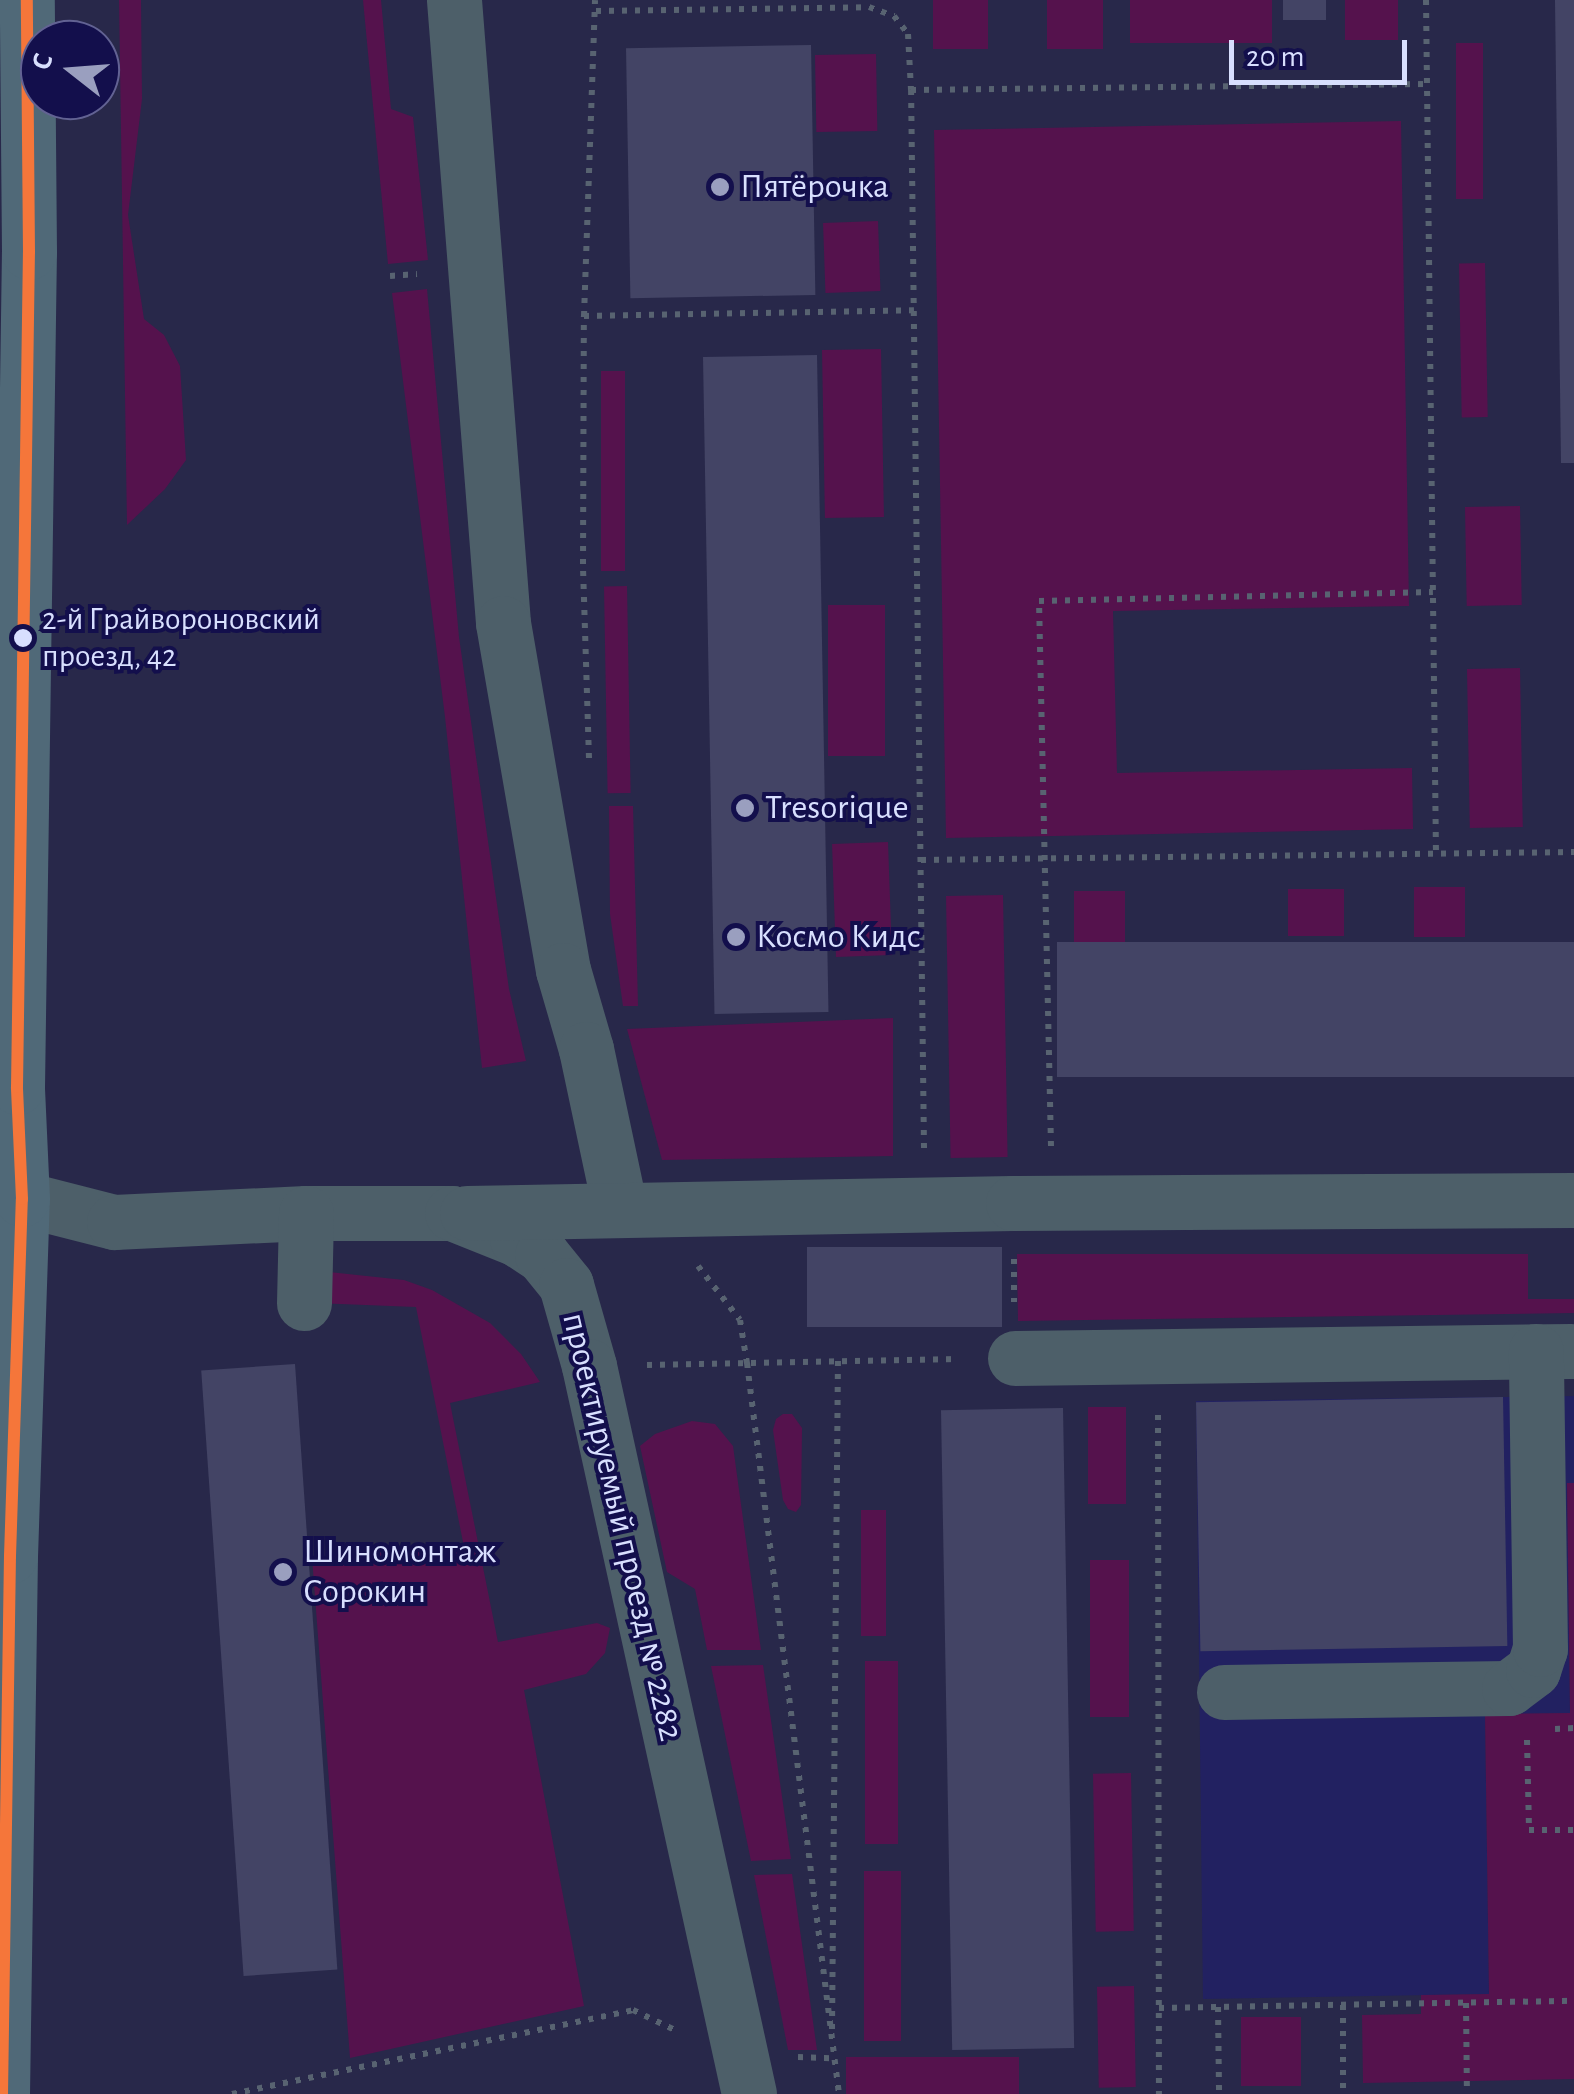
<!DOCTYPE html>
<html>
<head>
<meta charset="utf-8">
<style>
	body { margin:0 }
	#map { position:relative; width:1574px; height:2094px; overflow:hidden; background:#28284a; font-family:"Alegreya Sans",sans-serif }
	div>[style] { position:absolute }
	.built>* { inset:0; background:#222161 }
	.green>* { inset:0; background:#55124d; transform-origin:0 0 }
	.building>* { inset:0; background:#434465; transform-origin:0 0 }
	.path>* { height:6px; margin-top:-3px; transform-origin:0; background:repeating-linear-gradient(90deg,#586371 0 5px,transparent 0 13px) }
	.minor>* { height:55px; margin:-27.5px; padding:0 27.5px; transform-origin:27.5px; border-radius:27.5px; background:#4d5f69 }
	.major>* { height:55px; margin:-27.5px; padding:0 27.5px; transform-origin:27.5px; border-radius:27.5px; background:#506978 }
	.bus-1>* { height:12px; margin:-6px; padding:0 6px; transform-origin:6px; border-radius:6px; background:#f5763a }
	.dots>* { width:28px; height:28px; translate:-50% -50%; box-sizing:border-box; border:5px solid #130f4c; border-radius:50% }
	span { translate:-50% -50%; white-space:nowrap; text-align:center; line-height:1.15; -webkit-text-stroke:8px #130f4c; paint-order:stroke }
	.bus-label { font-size:32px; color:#d8dffe }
	.left { translate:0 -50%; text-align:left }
	.poi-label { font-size:35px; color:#d8dffe }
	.street-label { font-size:35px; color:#d8dffe }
	.north { position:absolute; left:20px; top:20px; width:100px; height:100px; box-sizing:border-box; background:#130f4c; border:2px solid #626293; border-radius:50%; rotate:287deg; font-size:28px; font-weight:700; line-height:40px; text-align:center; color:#d8dffe }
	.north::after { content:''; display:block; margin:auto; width:35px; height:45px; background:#9a9fbf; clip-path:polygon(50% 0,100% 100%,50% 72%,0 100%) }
	.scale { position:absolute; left:1229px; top:40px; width:178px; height:45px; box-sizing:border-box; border:5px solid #d8dffe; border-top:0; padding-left:12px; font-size:30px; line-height:35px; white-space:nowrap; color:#d8dffe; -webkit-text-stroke:8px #130f4c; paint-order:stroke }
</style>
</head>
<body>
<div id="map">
	<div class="built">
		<i style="clip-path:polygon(1574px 1396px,1574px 1483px,1567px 1483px,1570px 1713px,1485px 1715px,1489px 1994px,1203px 1999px,1196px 1401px)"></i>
	</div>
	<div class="green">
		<i style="clip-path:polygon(119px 0,141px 0,142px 99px,128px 215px,144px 319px,164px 335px,180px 366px,186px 460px,165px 489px,127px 525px)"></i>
		<i style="clip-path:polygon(363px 0,381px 0,391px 109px,413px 117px,428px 260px,388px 264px)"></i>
		<i style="left:933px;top:0;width:55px;height:49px"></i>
		<i style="left:1047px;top:0;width:56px;height:49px"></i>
		<i style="left:1130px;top:0;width:142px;height:43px"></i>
		<i style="left:1345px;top:0;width:53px;height:40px"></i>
		<i style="left:1456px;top:43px;width:27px;height:156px"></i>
		<i style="left:876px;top:54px;width:77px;height:61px;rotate:89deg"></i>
		<i style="clip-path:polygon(1401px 121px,1409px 606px,1113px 611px,1117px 773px,1412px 768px,1413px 829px,946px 838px,934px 130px)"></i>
		<i style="left:878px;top:221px;width:70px;height:55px;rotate:88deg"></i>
		<i style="left:1485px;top:263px;width:154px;height:26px;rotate:89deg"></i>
		<i style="clip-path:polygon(427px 289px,459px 637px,509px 989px,526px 1061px,482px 1068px,445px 717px,392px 293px)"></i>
		<i style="left:881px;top:349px;width:168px;height:59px;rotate:89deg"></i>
		<i style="left:601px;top:371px;width:24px;height:200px"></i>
		<i style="left:1520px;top:506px;width:99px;height:55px;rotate:89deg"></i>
		<i style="left:627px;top:586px;width:207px;height:23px;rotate:89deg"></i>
		<i style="left:828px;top:605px;width:57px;height:151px"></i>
		<i style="left:1520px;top:668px;width:159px;height:53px;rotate:89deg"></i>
		<i style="clip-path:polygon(609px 806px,633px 806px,638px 1006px,623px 1006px,610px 914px)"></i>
		<i style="left:888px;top:842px;width:113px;height:56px;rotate:88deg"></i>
		<i style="left:1414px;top:887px;width:51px;height:50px"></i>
		<i style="left:1288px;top:889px;width:56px;height:47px"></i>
		<i style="left:1074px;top:891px;width:51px;height:51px"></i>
		<i style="left:1003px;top:895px;width:262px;height:57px;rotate:89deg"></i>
		<i style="clip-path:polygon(893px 1018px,893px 1156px,662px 1160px,627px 1029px)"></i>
		<i style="clip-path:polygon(1017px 1254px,1528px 1254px,1528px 1299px,1574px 1299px,1574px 1313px,1018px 1321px)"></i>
		<i style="clip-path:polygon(329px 1272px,404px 1280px,432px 1290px,490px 1323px,521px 1354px,540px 1382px,450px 1403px,498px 1642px,597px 1623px,610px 1628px,605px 1653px,586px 1674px,524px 1690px,584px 2006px,350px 2058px,312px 1557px,464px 1547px,416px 1307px,315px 1303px)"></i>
		<i style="left:1088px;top:1407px;width:38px;height:97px"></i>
		<i style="clip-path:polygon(783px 1414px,792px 1414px,802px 1428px,801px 1505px,796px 1512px,788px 1509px,783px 1500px,773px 1430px,776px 1419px)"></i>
		<i style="clip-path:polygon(692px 1421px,715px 1424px,733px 1446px,761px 1650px,707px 1650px,695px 1589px,667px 1572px,640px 1446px,655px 1434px)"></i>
		<i style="clip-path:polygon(1567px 1483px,1574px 1483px,1574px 2079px,1363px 2083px,1362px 2015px,1421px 2014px,1421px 1995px,1489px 1994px,1485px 1714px,1570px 1713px)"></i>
		<i style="left:861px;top:1510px;width:25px;height:126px"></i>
		<i style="left:1090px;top:1560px;width:39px;height:157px"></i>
		<i style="left:898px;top:1661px;width:183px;height:33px;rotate:90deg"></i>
		<i style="clip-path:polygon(763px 1665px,791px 1859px,751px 1861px,711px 1666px)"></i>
		<i style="left:1131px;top:1773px;width:158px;height:38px;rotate:89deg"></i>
		<i style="left:864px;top:1871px;width:37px;height:170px"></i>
		<i style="clip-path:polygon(792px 1874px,817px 2050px,788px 2050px,754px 1875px)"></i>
		<i style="left:1134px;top:1986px;width:101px;height:37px;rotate:89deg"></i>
		<i style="left:1241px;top:2017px;width:60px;height:69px"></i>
		<i style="left:1019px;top:2057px;width:37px;height:173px;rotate:90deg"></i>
	</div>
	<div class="building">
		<i style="left:1283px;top:0;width:43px;height:20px"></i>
		<i style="clip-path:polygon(1555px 0,1574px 0,1574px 463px,1561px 463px)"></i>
		<i style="left:811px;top:45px;width:250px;height:185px;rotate:89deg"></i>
		<i style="left:817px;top:355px;width:657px;height:114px;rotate:89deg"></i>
		<i style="left:1574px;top:942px;width:135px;height:517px;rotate:90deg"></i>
		<i style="left:1002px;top:1247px;width:80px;height:195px;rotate:90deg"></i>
		<i style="left:295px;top:1364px;width:607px;height:94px;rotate:86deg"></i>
		<i style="left:1503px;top:1397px;width:249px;height:307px;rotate:89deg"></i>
		<i style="left:1063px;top:1408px;width:640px;height:122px;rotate:89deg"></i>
	</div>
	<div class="path">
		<i style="left:1426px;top:0;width:853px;rotate:89.33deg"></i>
		<i style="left:596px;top:11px;width:273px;rotate:-0.8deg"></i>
		<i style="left:869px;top:7px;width:27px;rotate:20deg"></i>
		<i style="left:894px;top:16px;width:23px;rotate:52deg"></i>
		<i style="left:908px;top:34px;width:56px;rotate:86.9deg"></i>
		<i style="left:390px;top:276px;width:27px;rotate:-4deg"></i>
		<i style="left:584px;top:316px;width:330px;rotate:-1deg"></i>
		<i style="left:589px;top:758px;width:194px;rotate:-91.8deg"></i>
		<i style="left:583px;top:564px;width:248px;rotate:-89.8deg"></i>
		<i style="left:584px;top:316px;width:316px;rotate:-88deg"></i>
		<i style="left:921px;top:860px;width:653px;rotate:-0.7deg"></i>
		<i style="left:1051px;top:1146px;width:545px;rotate:-91.26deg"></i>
		<i style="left:1039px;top:601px;width:394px;rotate:-1.3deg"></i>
		<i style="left:924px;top:1148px;width:1058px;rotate:-90.7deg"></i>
		<i style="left:911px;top:90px;width:516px;rotate:-0.67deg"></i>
		<i style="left:1014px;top:1259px;width:43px;rotate:90deg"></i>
		<i style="left:698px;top:1266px;width:68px;rotate:52.1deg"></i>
		<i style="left:740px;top:1320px;width:44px;rotate:80.8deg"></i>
		<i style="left:747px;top:1363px;width:737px;rotate:82.83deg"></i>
		<i style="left:647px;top:1365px;width:312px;rotate:-1.1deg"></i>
		<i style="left:1158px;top:1415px;width:679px;rotate:89.92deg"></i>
		<i style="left:1555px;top:1729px;width:19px;rotate:-3deg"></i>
		<i style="left:1527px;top:1740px;width:90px;rotate:88.7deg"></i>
		<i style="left:1529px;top:1830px;width:45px"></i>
		<i style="left:1466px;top:2003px;width:91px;rotate:89.4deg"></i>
		<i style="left:1343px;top:2005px;width:89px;rotate:90deg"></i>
		<i style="left:1218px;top:2007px;width:87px;rotate:89.3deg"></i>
		<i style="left:1159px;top:2008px;width:415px;rotate:-1deg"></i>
		<i style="left:832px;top:2029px;width:668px;rotate:-89.49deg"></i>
		<i style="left:798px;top:2057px;width:33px;rotate:2deg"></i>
		<i style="left:232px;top:2094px;width:410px;rotate:-11.8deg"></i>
		<i style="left:633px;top:2010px;width:47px;rotate:25.5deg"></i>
	</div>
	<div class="minor">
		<i style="left:454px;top:0;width:625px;rotate:85.5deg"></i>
		<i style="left:503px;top:623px;width:352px;rotate:80.2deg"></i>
		<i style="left:563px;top:970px;width:82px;rotate:73.8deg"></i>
		<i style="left:586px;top:1049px;width:164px;rotate:78deg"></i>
		<i style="left:0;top:1193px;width:118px;rotate:14.3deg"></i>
		<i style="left:114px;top:1222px;width:192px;rotate:-2.7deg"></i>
		<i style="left:306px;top:1213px;width:146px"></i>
		<i style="left:452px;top:1213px;width:70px;rotate:21.8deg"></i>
		<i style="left:517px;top:1239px;width:30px;rotate:33deg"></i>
		<i style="left:542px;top:1255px;width:38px;rotate:51deg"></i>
		<i style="left:566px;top:1285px;width:84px;rotate:74.1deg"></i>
		<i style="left:589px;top:1366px;width:745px;rotate:77.6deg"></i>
		<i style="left:467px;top:1213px;width:546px;rotate:-1.05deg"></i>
		<i style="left:1013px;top:1203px;width:561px;rotate:-0.31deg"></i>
		<i style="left:304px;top:1303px;width:90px;rotate:-88.7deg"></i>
		<i style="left:1015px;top:1358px;width:556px;rotate:-0.72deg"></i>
		<i style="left:1224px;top:1692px;width:285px;rotate:-0.8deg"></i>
		<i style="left:1509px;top:1688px;width:30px;rotate:-37deg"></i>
		<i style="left:1533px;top:1670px;width:22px;rotate:-72deg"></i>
		<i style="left:1540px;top:1649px;width:298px;rotate:-90.8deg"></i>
	</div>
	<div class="major">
		<i style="left:2px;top:2094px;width:538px;rotate:-89.15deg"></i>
		<i style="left:10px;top:1556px;width:357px;rotate:-88.1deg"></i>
		<i style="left:22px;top:1199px;width:112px;rotate:-92.6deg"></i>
		<i style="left:17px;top:1087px;width:835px;rotate:-89.18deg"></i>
		<i style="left:29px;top:252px;width:252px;rotate:-90.5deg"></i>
	</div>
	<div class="bus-1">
		<i style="left:2px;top:2094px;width:538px;rotate:-89.15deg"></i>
		<i style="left:10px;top:1556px;width:357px;rotate:-88.1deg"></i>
		<i style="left:22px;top:1199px;width:112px;rotate:-92.6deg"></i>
		<i style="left:17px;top:1087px;width:835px;rotate:-89.18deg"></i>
		<i style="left:29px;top:252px;width:252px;rotate:-90.5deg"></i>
	</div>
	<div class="dots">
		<i style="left:720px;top:187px;background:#9a9fbf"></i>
		<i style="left:23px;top:638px;background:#d8dffe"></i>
		<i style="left:745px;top:808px;background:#9a9fbf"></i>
		<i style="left:736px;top:937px;background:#9a9fbf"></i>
		<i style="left:283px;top:1572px;background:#9a9fbf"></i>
	</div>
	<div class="bus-label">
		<span class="left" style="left:42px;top:638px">2-й Грайвороновский<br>проезд, 42</span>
	</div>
	<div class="poi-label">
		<span class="left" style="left:740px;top:187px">Пятёрочка</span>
		<span class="left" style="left:765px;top:808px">Tresorique</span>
		<span class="left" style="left:756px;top:937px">Космо Кидс</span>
		<span class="left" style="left:303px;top:1572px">Шиномонтаж<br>Сорокин</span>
	</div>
	<div class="street-label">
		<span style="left:622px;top:1527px;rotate:77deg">проектируемый проезд № 2282</span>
	</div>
	<div class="north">С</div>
	<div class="scale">20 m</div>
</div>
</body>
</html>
